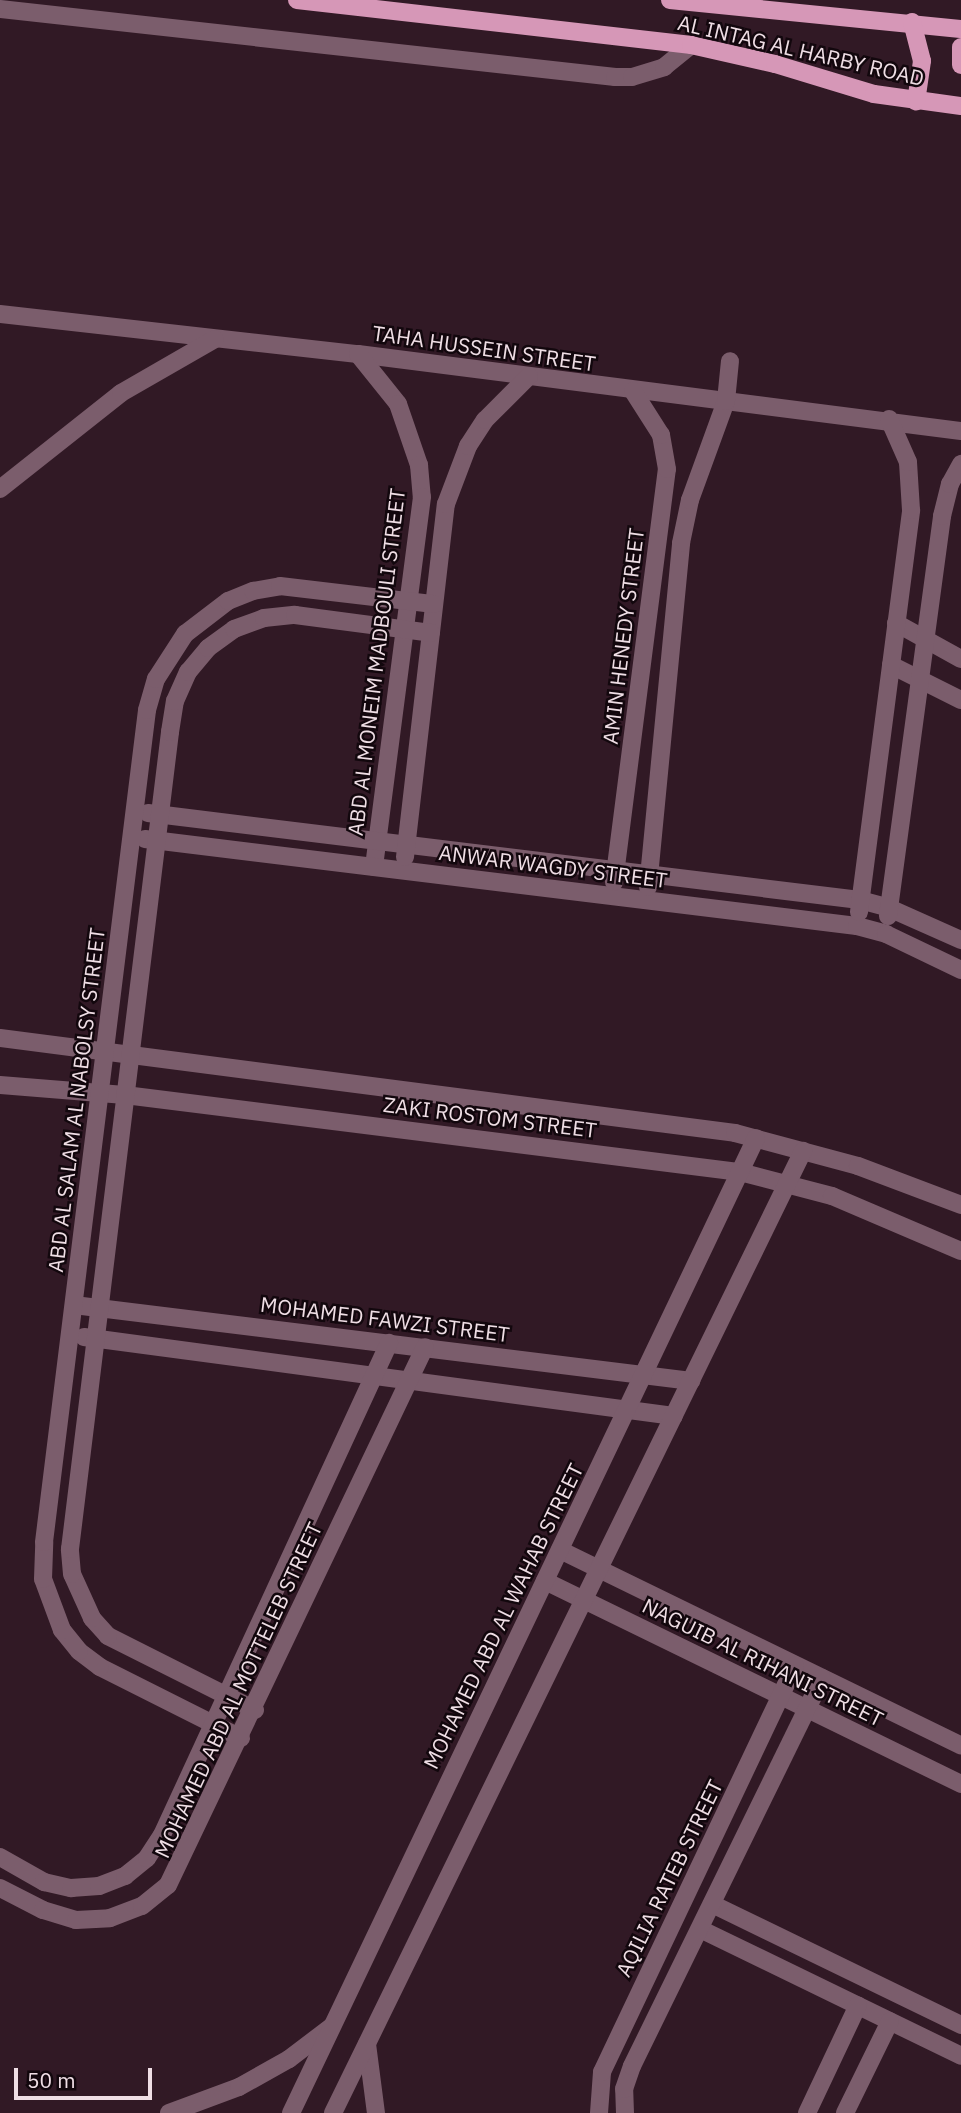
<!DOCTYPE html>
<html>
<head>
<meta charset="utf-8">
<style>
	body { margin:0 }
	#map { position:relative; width:961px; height:2113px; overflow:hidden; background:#311925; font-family:"IBM Plex Sans",sans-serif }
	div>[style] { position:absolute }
	.minor>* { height:18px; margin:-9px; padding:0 9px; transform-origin:9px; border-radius:9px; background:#7b5d6c }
	.major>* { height:18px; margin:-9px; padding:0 9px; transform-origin:9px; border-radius:9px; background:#d697b7 }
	span { translate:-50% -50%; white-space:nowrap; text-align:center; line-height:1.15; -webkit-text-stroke:5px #12070d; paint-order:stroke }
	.street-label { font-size:21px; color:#efdee5 }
	.scale { position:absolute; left:14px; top:2068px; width:138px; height:32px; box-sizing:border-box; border:4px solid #efdee5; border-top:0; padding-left:9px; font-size:21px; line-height:24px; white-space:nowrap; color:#efdee5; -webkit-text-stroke:5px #12070d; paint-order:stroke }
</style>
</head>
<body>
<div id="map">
	<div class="minor">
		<i style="left:0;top:9px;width:619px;rotate:6.31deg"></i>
		<i style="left:615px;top:77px;width:17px"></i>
		<i style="left:632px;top:77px;width:34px;rotate:-17deg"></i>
		<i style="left:664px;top:67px;width:35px;rotate:-39deg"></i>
		<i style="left:0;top:314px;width:360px;rotate:6.4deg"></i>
		<i style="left:358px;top:354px;width:608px;rotate:7.28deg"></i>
		<i style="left:358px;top:354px;width:64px;rotate:51.3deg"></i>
		<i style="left:398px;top:404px;width:65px;rotate:71deg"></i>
		<i style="left:419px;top:465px;width:32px;rotate:85deg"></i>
		<i style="left:422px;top:497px;width:373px;rotate:97.4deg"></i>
		<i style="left:0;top:489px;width:154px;rotate:-38.4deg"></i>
		<i style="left:121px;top:393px;width:108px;rotate:-29.9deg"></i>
		<i style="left:896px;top:623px;width:74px;rotate:29deg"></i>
		<i style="left:891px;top:665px;width:78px;rotate:26.6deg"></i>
		<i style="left:148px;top:813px;width:717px;rotate:6.97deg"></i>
		<i style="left:860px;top:900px;width:30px;rotate:15deg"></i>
		<i style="left:889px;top:908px;width:79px;rotate:24deg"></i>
		<i style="left:145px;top:839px;width:717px;rotate:6.97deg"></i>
		<i style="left:857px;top:926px;width:30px;rotate:15deg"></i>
		<i style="left:886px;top:934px;width:83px;rotate:25.6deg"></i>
		<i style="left:405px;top:857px;width:355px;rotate:-83.4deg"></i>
		<i style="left:446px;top:504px;width:62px;rotate:-69.2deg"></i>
		<i style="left:468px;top:446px;width:31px;rotate:-57deg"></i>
		<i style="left:485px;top:420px;width:62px;rotate:-45deg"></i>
		<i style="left:614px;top:882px;width:416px;rotate:-82.7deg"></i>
		<i style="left:667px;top:469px;width:35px;rotate:-100deg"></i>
		<i style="left:661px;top:435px;width:52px;rotate:-122.5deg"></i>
		<i style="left:648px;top:887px;width:346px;rotate:-84.5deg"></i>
		<i style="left:681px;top:543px;width:44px;rotate:-78.2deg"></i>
		<i style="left:690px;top:500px;width:105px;rotate:-70deg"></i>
		<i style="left:726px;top:401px;width:40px;rotate:-84.3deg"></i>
		<i style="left:859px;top:912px;width:405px;rotate:-82.6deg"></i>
		<i style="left:911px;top:510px;width:48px;rotate:-93.6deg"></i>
		<i style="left:908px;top:462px;width:47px;rotate:-113.8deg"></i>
		<i style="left:888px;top:916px;width:404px;rotate:-82.3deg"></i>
		<i style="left:942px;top:516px;width:33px;rotate:-76deg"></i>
		<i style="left:950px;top:484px;width:23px;rotate:-61deg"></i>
		<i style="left:0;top:1038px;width:741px;rotate:7.36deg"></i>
		<i style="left:735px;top:1133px;width:127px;rotate:15deg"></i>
		<i style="left:858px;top:1166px;width:110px;rotate:20.7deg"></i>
		<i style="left:0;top:1085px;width:125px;rotate:4.6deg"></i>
		<i style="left:125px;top:1095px;width:620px;rotate:7.14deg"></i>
		<i style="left:740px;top:1172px;width:95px;rotate:14.6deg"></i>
		<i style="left:832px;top:1196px;width:140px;rotate:23.1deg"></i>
		<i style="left:74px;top:1305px;width:622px;rotate:7.02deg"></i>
		<i style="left:84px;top:1337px;width:595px;rotate:7.63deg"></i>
		<i style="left:560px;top:1550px;width:446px;rotate:26deg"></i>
		<i style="left:545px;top:1581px;width:463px;rotate:26deg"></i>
		<i style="left:255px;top:1710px;width:165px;rotate:-153.3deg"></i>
		<i style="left:108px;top:1636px;width:24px;rotate:-132deg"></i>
		<i style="left:92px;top:1618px;width:48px;rotate:-114.4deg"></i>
		<i style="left:72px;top:1574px;width:25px;rotate:-95deg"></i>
		<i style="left:70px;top:1549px;width:823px;rotate:-83.02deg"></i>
		<i style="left:170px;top:732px;width:31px;rotate:-81deg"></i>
		<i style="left:175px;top:701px;width:32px;rotate:-66deg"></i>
		<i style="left:188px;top:672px;width:31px;rotate:-50deg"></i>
		<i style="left:208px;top:648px;width:32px;rotate:-36deg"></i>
		<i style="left:234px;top:629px;width:32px;rotate:-20deg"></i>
		<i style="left:264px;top:618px;width:31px;rotate:-6deg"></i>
		<i style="left:295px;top:615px;width:137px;rotate:7.5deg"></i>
		<i style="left:241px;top:1738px;width:158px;rotate:-153.3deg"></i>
		<i style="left:100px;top:1667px;width:26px;rotate:-143deg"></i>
		<i style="left:79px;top:1651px;width:27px;rotate:-129deg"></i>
		<i style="left:62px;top:1630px;width:54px;rotate:-110.4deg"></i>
		<i style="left:43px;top:1579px;width:37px;rotate:-88deg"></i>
		<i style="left:44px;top:1542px;width:838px;rotate:-82.94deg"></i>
		<i style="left:147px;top:710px;width:32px;rotate:-74deg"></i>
		<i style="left:156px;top:679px;width:54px;rotate:-57.2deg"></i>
		<i style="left:185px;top:634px;width:54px;rotate:-37.5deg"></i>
		<i style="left:228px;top:601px;width:27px;rotate:-22deg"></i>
		<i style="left:253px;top:591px;width:27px;rotate:-10deg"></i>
		<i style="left:280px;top:586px;width:155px;rotate:6.7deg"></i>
		<i style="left:0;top:1857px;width:51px;rotate:29.6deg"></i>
		<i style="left:44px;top:1882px;width:28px;rotate:13deg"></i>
		<i style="left:71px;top:1888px;width:28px;rotate:-4deg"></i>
		<i style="left:99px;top:1886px;width:28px;rotate:-21deg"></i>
		<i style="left:125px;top:1876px;width:28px;rotate:-39deg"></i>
		<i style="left:147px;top:1858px;width:27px;rotate:-57deg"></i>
		<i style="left:162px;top:1835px;width:542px;rotate:-65.23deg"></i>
		<i style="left:0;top:1888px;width:48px;rotate:27.1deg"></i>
		<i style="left:43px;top:1910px;width:34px;rotate:17deg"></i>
		<i style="left:76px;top:1920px;width:34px;rotate:-3deg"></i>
		<i style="left:110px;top:1918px;width:34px;rotate:-21deg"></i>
		<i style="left:142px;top:1906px;width:33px;rotate:-39deg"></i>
		<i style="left:168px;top:1885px;width:596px;rotate:-64.47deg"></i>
		<i style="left:712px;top:1904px;width:277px;rotate:25.9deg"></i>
		<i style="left:700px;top:1929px;width:290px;rotate:25.9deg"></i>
		<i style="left:367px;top:2044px;width:70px;rotate:82.6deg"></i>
		<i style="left:169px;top:2113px;width:75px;rotate:-20.4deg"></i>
		<i style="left:239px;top:2087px;width:57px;rotate:-29.2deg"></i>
		<i style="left:289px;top:2059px;width:53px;rotate:-37.3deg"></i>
		<i style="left:291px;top:2113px;width:1080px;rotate:-64.5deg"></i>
		<i style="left:333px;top:2113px;width:1071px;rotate:-63.96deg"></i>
		<i style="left:599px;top:2113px;width:41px;rotate:-85.8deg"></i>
		<i style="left:602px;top:2072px;width:450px;rotate:-64.6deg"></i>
		<i style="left:625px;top:2113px;width:24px;rotate:-92deg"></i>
		<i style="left:624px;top:2089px;width:24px;rotate:-71deg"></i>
		<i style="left:632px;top:2066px;width:432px;rotate:-63.9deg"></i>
		<i style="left:807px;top:2113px;width:119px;rotate:-64.7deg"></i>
		<i style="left:845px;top:2113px;width:102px;rotate:-63.9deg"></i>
	</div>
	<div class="major">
		<i style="left:297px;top:0;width:397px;rotate:6.5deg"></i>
		<i style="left:691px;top:45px;width:86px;rotate:12.7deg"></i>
		<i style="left:775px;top:64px;width:103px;rotate:16.9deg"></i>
		<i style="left:874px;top:94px;width:88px;rotate:7.9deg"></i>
		<i style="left:670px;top:0;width:292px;rotate:5.7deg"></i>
		<i style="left:912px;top:22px;width:40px;rotate:75.6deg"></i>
		<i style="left:922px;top:61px;width:41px;rotate:98.3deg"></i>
		<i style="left:961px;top:47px;width:18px;rotate:90deg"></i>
	</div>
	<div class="street-label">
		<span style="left:801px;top:50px;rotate:13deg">AL INTAG AL HARBY ROAD</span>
		<span style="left:484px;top:348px;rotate:8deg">TAHA HUSSEIN STREET</span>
		<span style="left:623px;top:636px;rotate:-83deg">AMIN HENEDY STREET</span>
		<span style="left:376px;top:662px;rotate:-83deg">ABD AL MONEIM MADBOULI STREET</span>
		<span style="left:553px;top:866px;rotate:7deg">ANWAR WAGDY STREET</span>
		<span style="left:76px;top:1100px;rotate:-83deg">ABD AL SALAM AL NABOLSY STREET</span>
		<span style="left:490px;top:1117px;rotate:7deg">ZAKI ROSTOM STREET</span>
		<span style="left:385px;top:1319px;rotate:7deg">MOHAMED FAWZI STREET</span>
		<span style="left:503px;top:1616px;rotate:-64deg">MOHAMED ABD AL WAHAB STREET</span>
		<span style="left:763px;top:1662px;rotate:26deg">NAGUIB AL RIHANI STREET</span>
		<span style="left:238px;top:1690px;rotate:-65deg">MOHAMED ABD AL MOTTELEB STREET</span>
		<span style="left:669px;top:1878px;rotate:-64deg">AQILIA RATEB STREET</span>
	</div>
	<div class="scale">50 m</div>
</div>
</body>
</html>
